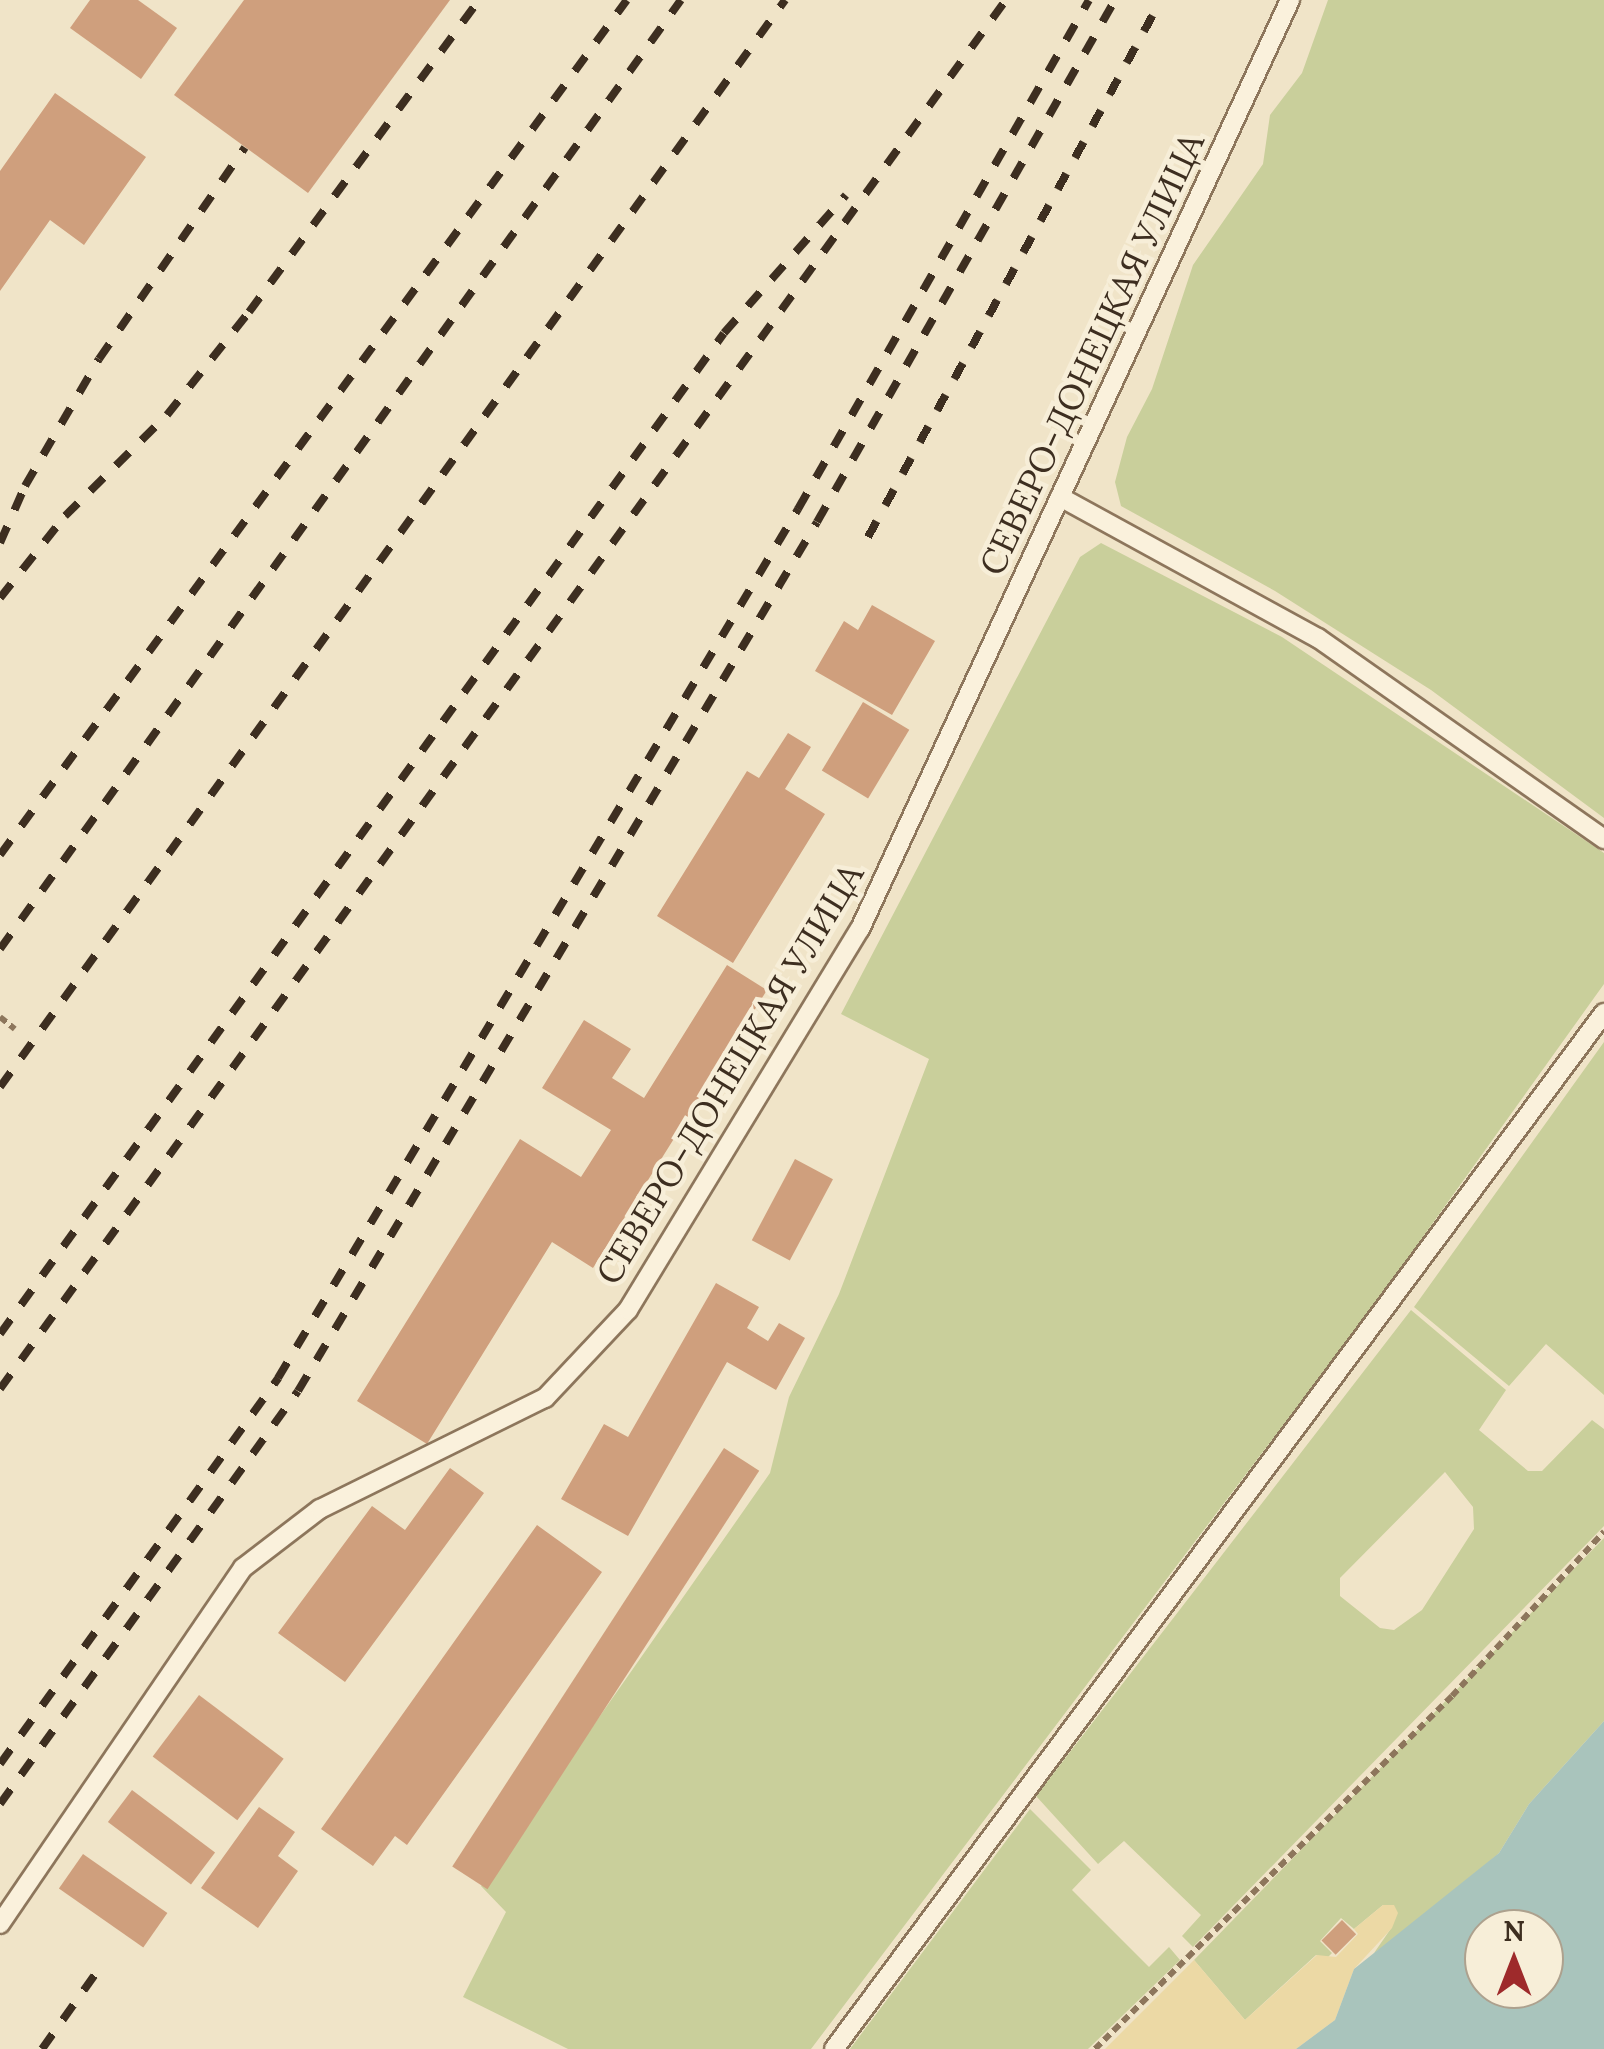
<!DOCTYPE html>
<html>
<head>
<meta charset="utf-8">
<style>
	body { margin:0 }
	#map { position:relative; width:1604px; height:2049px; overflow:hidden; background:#f0e4c8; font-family:Lora,serif }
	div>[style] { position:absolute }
	.green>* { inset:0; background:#c9cf9b }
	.sand>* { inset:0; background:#ecd9a5 }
	.water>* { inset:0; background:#a9c4bc }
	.building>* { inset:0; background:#cf9f7d; transform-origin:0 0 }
	.path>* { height:6px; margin-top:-3px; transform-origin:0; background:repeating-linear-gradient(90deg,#8d765c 0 8px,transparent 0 13px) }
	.roads { filter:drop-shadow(2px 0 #8d765c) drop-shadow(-2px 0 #8d765c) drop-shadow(0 2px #8d765c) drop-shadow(0 -2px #8d765c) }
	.lane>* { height:18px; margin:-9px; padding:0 9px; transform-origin:9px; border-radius:9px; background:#faf1dc }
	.rail>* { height:8px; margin-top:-4px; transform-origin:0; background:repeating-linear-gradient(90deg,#3d2e20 0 18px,transparent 0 36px) }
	span { translate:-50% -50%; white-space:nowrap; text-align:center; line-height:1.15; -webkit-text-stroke:9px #f7eed8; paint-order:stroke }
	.street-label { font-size:35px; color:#3d2e20 }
	.north { position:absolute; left:1464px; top:1909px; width:100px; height:100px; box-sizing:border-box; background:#f7eed8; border:2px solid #ada18e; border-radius:50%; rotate:0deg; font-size:28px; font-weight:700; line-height:40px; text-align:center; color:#3d2e20 }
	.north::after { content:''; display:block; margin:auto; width:35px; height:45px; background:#9e2a2b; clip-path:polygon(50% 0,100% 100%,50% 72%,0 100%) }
</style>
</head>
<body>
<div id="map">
	<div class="green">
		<i style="clip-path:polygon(1328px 0,1604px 0,1604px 818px,1431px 690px,1275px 591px,1121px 506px,1115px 482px,1127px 437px,1152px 389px,1193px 265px,1263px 164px,1270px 115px,1302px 73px)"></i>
		<i style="clip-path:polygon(1101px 543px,1282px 637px,1604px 853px,1604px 984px,1377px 1301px,811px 2049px,568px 2049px,463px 1997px,506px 1912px,481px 1886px,770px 1473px,789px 1397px,839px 1294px,929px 1059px,841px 1014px,1080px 557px)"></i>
		<i style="clip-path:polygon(1604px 1042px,1604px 1395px,1546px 1344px,1509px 1386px,1414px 1307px)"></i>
		<i style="clip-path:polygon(evenodd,1411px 1310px,1506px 1390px,1479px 1430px,1528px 1471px,1542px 1471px,1592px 1420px,1604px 1429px,1604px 1526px,1193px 1947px,1182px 1936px,1201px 1915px,1124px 1841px,1098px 1864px,1036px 1796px,1411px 1310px,1445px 1472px,1473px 1507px,1474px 1529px,1422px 1610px,1394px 1630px,1380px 1628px,1340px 1596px,1340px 1578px,1445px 1472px)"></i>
		<i style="clip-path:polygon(1604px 1538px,1604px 1721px,1529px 1804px,1499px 1853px,1431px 1913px,1374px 1953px,1392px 1927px,1383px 1905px,1354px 1929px,1341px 1918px,1320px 1941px,1332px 1953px,1326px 1959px,1316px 1955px,1245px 2020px,1194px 1960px)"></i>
		<i style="clip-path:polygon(1030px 1809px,1091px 1870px,1072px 1890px,1149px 1967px,1169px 1947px,1180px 1960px,1088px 2049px,850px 2049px)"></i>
	</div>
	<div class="sand">
		<i style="clip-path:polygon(1383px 1905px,1394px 1905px,1398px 1913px,1392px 1928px,1354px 1969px,1335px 2020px,1296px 2049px,1105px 2049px,1194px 1960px,1245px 2020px,1317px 1955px,1336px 1957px,1358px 1934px,1354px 1929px)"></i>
	</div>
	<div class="water">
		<i style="clip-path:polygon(evenodd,1604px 1721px,1604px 2049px,1296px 2049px,1335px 2020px,1354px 1969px,1499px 1853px,1529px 1804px,1604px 1721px,1484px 1929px,1544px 1929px,1544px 1989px,1484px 1989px,1484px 1929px)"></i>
	</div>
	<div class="building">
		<i style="clip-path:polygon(90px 0,138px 0,177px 28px,141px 79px,70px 28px)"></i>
		<i style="clip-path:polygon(244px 0,450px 0,308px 193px,174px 95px)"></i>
		<i style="clip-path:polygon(55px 93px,146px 157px,84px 245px,50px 220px,0 291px,0 171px)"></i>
		<i style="clip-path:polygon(872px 605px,935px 641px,892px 715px,815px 671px,844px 621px,858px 630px)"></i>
		<i style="left:863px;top:702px;width:54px;height:80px;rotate:31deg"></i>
		<i style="clip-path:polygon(788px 733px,811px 747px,785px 789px,825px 814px,733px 963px,657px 916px,747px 771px,759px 778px)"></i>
		<i style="clip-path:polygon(727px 965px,767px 990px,593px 1268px,552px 1242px,427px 1444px,357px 1401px,520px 1139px,581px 1177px,611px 1130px,542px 1088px,584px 1020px,631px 1049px,612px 1078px,644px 1098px)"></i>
		<i style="left:795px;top:1159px;width:43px;height:92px;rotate:28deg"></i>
		<i style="clip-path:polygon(716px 1283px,759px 1307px,747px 1328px,768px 1341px,779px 1323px,805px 1338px,776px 1390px,727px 1362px,628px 1536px,561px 1499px,604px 1424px,628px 1437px)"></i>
		<i style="left:724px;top:1448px;width:42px;height:499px;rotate:33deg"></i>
		<i style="clip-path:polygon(450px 1468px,484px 1493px,345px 1682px,278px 1633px,372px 1506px,405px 1530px)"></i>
		<i style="clip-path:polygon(537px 1525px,602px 1572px,407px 1845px,395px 1836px,373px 1866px,321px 1829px)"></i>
		<i style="left:199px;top:1695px;width:106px;height:77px;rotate:37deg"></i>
		<i style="left:132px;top:1790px;width:104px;height:40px;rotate:37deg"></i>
		<i style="clip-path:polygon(259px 1807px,295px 1832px,278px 1856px,298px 1871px,258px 1928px,201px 1888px)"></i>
		<i style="left:83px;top:1854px;width:103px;height:42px;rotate:35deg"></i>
		<i style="left:1342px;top:1920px;width:20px;height:29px;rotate:45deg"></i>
	</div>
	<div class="path">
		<i style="left:0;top:1017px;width:19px;rotate:39deg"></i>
		<i style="left:1095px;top:2049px;width:502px;rotate:-44.68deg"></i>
		<i style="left:1452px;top:1696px;width:224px;rotate:-47.2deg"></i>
	</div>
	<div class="roads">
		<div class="lane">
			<i style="left:1060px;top:497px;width:294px;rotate:28.7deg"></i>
			<i style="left:1318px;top:638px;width:350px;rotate:35.1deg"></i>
			<i style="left:0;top:1924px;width:431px;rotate:-55.7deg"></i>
			<i style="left:243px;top:1568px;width:97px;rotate:-37.5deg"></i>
			<i style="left:320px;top:1509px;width:251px;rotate:-26.3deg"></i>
			<i style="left:545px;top:1398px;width:121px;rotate:-46.7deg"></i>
			<i style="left:628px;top:1310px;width:446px;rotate:-58.7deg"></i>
			<i style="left:860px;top:929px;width:1024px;rotate:-65.16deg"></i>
			<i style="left:834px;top:2049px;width:1291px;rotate:-53.38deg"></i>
		</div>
	</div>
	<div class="rail">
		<i style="left:868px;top:537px;width:612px;rotate:-61.38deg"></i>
		<i style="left:0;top:543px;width:62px;rotate:-66.3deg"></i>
		<i style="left:25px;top:486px;width:147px;rotate:-59.8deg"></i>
		<i style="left:99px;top:359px;width:257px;rotate:-55.4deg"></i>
		<i style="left:0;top:598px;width:105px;rotate:-51.6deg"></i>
		<i style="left:65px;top:516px;width:144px;rotate:-44.7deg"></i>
		<i style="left:167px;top:415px;width:132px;rotate:-51.5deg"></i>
		<i style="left:249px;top:312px;width:388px;rotate:-53.6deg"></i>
		<i style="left:0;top:855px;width:1060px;rotate:-53.75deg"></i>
		<i style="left:0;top:949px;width:1168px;rotate:-54.34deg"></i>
		<i style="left:0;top:1087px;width:1341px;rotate:-54.16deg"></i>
		<i style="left:0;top:1334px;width:1235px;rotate:-54.12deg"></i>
		<i style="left:724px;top:333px;width:184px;rotate:-48.5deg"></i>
		<i style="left:0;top:1389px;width:1715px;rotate:-54.09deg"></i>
		<i style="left:0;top:1764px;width:476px;rotate:-54.2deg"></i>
		<i style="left:278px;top:1378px;width:1013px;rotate:-59.1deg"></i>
		<i style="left:798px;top:509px;width:586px;rotate:-60.24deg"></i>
		<i style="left:0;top:1804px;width:509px;rotate:-54.19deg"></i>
		<i style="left:298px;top:1391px;width:1012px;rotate:-59.15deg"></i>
		<i style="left:817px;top:522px;width:601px;rotate:-60.28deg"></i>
		<i style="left:42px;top:2049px;width:93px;rotate:-54.6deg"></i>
	</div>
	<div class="street-label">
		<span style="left:1092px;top:354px;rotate:-65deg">СЕВЕРО-ДОНЕЦКАЯ УЛИЦА</span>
		<span style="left:730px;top:1074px;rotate:-59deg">СЕВЕРО-ДОНЕЦКАЯ УЛИЦА</span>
	</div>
	<div class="north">N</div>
</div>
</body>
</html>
